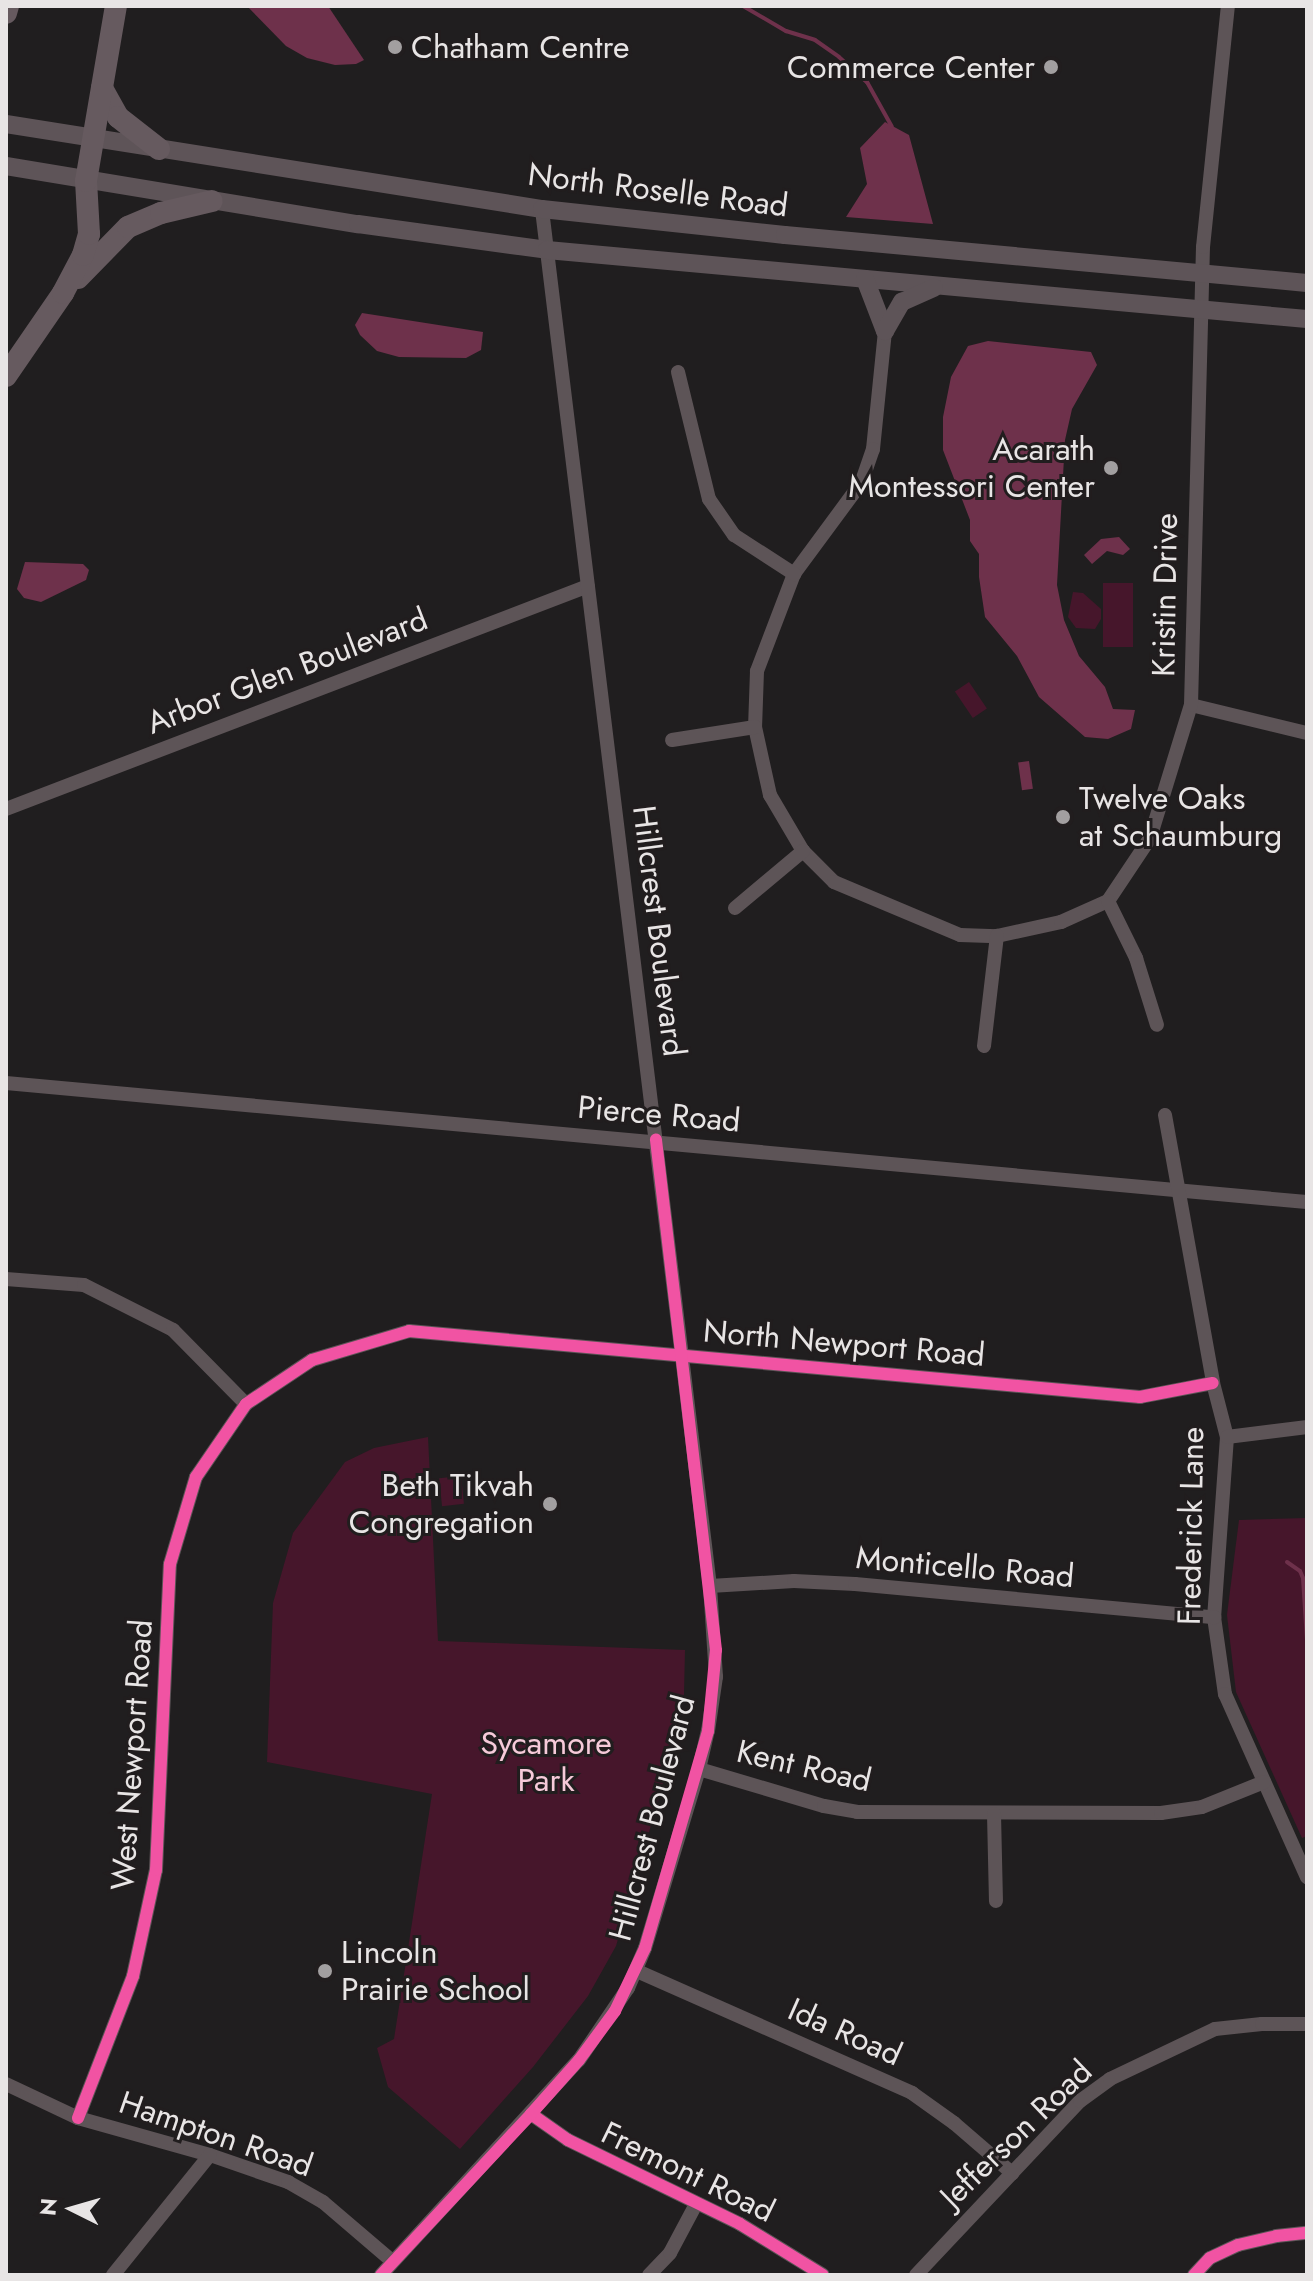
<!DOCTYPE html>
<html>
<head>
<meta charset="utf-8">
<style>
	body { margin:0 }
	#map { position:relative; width:1313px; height:2281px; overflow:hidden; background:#201e1f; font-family:Jost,sans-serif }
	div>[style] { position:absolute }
	.green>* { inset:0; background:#46162b; transform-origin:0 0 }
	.water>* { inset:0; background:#6e314b; transform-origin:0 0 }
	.stream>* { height:4px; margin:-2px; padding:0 2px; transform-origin:2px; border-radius:2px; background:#6e314b }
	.minor>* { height:14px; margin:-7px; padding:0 7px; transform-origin:7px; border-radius:7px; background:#5d5457 }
	.major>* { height:18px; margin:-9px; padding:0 9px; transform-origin:9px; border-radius:9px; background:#5e5458 }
	.highway>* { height:22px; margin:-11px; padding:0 11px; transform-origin:11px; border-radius:11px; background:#665a5f }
	.cycleway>* { height:12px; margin:-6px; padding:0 6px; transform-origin:6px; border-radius:6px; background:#f153a3 }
	.dots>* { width:22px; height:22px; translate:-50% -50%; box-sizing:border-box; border:4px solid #211d1e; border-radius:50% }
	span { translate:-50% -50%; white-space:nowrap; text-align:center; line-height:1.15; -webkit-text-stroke:6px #211d1e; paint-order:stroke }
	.poi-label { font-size:32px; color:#e8e5e5 }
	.left { translate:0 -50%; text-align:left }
	.right { translate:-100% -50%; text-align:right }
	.street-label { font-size:32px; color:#e8e5e5 }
	.park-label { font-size:32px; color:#f6cad9 }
	.frame { position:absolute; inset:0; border:8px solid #e8e5e5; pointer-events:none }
	.north { position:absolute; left:32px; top:2169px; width:80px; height:80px; -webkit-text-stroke:6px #211d1e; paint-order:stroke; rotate:275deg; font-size:22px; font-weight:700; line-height:32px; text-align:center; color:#e8e5e5 }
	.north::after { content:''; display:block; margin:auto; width:28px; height:36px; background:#e8e5e5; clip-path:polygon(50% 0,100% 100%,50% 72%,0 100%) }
</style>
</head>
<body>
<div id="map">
	<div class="green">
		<i style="left:1103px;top:583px;width:30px;height:64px"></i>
		<i style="clip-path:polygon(1073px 592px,1083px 593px,1101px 609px,1101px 619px,1095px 629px,1076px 628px,1068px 617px)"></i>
		<i style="left:969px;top:682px;width:32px;height:17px;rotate:56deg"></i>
		<i style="clip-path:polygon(428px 1437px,438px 1641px,685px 1650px,684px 1694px,674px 1746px,616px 1946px,588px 1996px,533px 2067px,460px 2149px,388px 2087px,377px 2048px,394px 2039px,432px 1794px,267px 1762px,273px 1603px,293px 1533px,345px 1462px,374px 1448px)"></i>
		<i style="left:461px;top:1476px;width:28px;height:22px;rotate:84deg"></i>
		<i style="clip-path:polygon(1307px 1518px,1307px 1836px,1302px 1838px,1236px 1692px,1227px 1615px,1239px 1520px)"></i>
	</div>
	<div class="water">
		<i style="clip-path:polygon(247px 6px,328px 6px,364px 60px,356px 64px,335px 65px,307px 58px,286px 46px)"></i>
		<i style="clip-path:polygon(885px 122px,909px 135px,933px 224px,846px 217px,867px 184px,860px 148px)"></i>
		<i style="clip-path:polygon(362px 313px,483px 332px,481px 350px,466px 358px,399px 357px,377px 351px,360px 335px,355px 325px)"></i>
		<i style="clip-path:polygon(988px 341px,1091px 352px,1097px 365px,1072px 409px,1065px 440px,1057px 585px,1064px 620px,1079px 656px,1105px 687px,1113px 709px,1135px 710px,1131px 729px,1108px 739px,1085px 737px,1039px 697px,1017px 656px,985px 617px,979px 577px,979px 554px,970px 541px,970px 520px,943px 450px,943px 417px,951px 377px,968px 346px)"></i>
		<i style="clip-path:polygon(1119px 537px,1130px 549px,1123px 555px,1107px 551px,1092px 564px,1084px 555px,1101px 539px)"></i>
		<i style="clip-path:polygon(25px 562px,83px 564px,89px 570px,86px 580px,41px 602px,24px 598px,17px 589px)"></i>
		<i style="left:1029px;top:761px;width:28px;height:11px;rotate:82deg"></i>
	</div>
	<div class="stream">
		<i style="left:743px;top:6px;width:50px;rotate:30.2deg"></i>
		<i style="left:786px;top:31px;width:30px;rotate:17deg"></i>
		<i style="left:815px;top:40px;width:29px;rotate:35deg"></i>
		<i style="left:839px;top:57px;width:38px;rotate:42deg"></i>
		<i style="left:867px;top:82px;width:51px;rotate:60.9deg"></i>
		<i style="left:1287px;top:1562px;width:16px;rotate:35deg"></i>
		<i style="left:1300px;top:1571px;width:8px;rotate:67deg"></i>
		<i style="left:1303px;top:1578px;width:62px;rotate:86.3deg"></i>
	</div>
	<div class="minor">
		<i style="left:885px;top:331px;width:119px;rotate:95.8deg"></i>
		<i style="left:873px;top:449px;width:36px;rotate:109deg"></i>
		<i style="left:861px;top:483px;width:113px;rotate:126.4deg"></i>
		<i style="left:794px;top:574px;width:104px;rotate:110.9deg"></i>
		<i style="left:757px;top:671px;width:56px;rotate:92deg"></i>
		<i style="left:755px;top:727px;width:70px;rotate:77.6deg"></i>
		<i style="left:770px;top:795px;width:65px;rotate:59.5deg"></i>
		<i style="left:803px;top:851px;width:44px;rotate:45deg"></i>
		<i style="left:834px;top:882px;width:137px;rotate:22.8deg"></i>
		<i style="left:960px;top:935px;width:37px;rotate:2deg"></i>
		<i style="left:997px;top:936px;width:66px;rotate:-12.3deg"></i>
		<i style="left:1061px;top:922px;width:51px;rotate:-24.1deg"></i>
		<i style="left:678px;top:372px;width:131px;rotate:76.3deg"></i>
		<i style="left:709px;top:499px;width:44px;rotate:55.2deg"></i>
		<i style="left:734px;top:535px;width:72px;rotate:33deg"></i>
		<i style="left:1191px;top:705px;width:119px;rotate:13.6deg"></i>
		<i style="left:672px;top:740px;width:84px;rotate:-8.9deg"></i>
		<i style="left:6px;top:809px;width:623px;rotate:-20.96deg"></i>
		<i style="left:1108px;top:901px;width:76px;rotate:-56.3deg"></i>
		<i style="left:1150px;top:838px;width:139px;rotate:-72.9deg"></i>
		<i style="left:1191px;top:705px;width:458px;rotate:-88.5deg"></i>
		<i style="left:1203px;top:247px;width:242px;rotate:-84.1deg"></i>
		<i style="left:1108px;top:901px;width:64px;rotate:63.8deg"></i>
		<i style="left:1136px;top:958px;width:70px;rotate:72.6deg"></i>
		<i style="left:735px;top:908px;width:89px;rotate:-40deg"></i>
		<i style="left:984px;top:1046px;width:111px;rotate:-83.3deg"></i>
		<i style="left:6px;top:1083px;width:1306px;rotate:5.23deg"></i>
		<i style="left:1165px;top:1115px;width:272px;rotate:79.8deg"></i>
		<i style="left:1213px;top:1383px;width:56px;rotate:75.5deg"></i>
		<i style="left:1227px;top:1437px;width:180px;rotate:94.1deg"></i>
		<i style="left:1214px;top:1617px;width:78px;rotate:81.9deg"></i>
		<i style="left:1225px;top:1694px;width:201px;rotate:65.9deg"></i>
		<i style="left:6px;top:1279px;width:78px;rotate:4.4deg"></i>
		<i style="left:84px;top:1285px;width:100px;rotate:26.8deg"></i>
		<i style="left:173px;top:1330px;width:104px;rotate:45.4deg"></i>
		<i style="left:1227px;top:1437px;width:81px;rotate:-7.1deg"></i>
		<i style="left:710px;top:1586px;width:84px;rotate:-3.4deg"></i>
		<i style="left:794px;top:1581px;width:61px;rotate:2.8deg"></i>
		<i style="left:855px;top:1584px;width:361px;rotate:5.3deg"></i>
		<i style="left:699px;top:1769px;width:130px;rotate:16.5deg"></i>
		<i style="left:824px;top:1806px;width:34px;rotate:10deg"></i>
		<i style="left:857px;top:1812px;width:304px;rotate:0.2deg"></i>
		<i style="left:1161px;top:1813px;width:41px;rotate:-8.3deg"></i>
		<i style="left:1202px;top:1807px;width:67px;rotate:-22deg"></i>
		<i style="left:994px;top:1814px;width:87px;rotate:88.7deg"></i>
		<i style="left:637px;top:1971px;width:301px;rotate:23.9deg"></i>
		<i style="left:912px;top:2093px;width:52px;rotate:35.5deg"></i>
		<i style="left:954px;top:2123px;width:77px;rotate:40.8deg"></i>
		<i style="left:6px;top:2084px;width:80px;rotate:25.3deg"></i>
		<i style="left:78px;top:2118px;width:137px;rotate:15.7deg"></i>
		<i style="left:210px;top:2155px;width:83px;rotate:19.1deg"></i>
		<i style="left:288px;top:2182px;width:40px;rotate:29.7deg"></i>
		<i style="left:323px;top:2202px;width:91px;rotate:40.5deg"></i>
		<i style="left:531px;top:2114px;width:45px;rotate:35.1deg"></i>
		<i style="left:568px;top:2140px;width:191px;rotate:26deg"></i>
		<i style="left:740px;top:2224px;width:97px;rotate:31.6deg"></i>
		<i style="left:78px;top:2118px;width:152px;rotate:-68.8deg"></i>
		<i style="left:133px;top:1976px;width:108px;rotate:-77.8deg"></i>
		<i style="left:156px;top:1870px;width:306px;rotate:-87.4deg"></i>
		<i style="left:170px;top:1564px;width:91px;rotate:-73.4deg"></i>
		<i style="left:196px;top:1477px;width:88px;rotate:-55.6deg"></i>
		<i style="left:246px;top:1404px;width:79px;rotate:-33.7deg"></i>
		<i style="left:312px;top:1360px;width:101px;rotate:-16.6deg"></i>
		<i style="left:409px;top:1331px;width:734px;rotate:5.16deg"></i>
		<i style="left:1140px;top:1397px;width:74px;rotate:-10.9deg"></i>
		<i style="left:113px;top:2275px;width:154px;rotate:-51.1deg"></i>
		<i style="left:381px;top:2275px;width:292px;rotate:-47.4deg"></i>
		<i style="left:579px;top:2060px;width:87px;rotate:-55.8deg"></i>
		<i style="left:628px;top:1988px;width:43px;rotate:-67deg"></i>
		<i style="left:645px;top:1948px;width:187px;rotate:-73.2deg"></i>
		<i style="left:699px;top:1769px;width:39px;rotate:-77deg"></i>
		<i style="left:708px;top:1731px;width:55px;rotate:-81.6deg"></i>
		<i style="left:716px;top:1677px;width:91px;rotate:-93.8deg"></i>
		<i style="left:710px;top:1586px;width:1387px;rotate:-96.96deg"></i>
		<i style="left:649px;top:2275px;width:30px;rotate:-46deg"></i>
		<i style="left:670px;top:2253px;width:55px;rotate:-62deg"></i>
		<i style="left:916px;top:2275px;width:239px;rotate:-46.7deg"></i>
		<i style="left:1080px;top:2101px;width:37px;rotate:-36deg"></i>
		<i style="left:1110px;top:2079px;width:116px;rotate:-25.5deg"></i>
		<i style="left:1215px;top:2029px;width:47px;rotate:-6.1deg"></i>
		<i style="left:1262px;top:2024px;width:45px"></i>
		<i style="left:1194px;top:2275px;width:23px;rotate:-47deg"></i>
		<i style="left:1210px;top:2258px;width:31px;rotate:-25deg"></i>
		<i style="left:1238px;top:2245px;width:39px;rotate:-13deg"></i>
		<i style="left:1276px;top:2236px;width:31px;rotate:-6deg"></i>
	</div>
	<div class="major">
		<i style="left:6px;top:124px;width:543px;rotate:9.01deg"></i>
		<i style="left:542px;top:209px;width:244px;rotate:6.1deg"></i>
		<i style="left:785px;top:235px;width:524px;rotate:5.25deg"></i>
		<i style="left:6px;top:166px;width:357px;rotate:9.4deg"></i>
		<i style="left:358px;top:224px;width:191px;rotate:7.8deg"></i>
		<i style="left:547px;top:250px;width:763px;rotate:5.19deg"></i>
		<i style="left:865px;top:279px;width:56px;rotate:69deg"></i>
		<i style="left:885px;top:331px;width:34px;rotate:-60deg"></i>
		<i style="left:902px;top:302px;width:35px;rotate:-24deg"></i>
	</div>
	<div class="highway">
		<i style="left:6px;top:13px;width:7px;rotate:-74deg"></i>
		<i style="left:102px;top:88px;width:33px;rotate:61deg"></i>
		<i style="left:118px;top:117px;width:52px;rotate:38deg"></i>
		<i style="left:78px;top:278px;width:71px;rotate:-45.6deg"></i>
		<i style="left:128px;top:227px;width:36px;rotate:-23deg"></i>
		<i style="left:161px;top:213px;width:52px;rotate:-13.2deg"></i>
		<i style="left:6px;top:376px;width:101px;rotate:-55.5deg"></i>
		<i style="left:63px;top:293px;width:43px;rotate:-62.2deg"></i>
		<i style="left:83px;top:255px;width:22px;rotate:-74deg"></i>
		<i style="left:89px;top:234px;width:53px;rotate:-93.2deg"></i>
		<i style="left:86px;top:181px;width:178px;rotate:-80.3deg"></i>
	</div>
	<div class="cycleway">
		<i style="left:531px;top:2114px;width:45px;rotate:35.1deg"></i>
		<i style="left:568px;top:2140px;width:191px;rotate:26deg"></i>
		<i style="left:740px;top:2224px;width:97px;rotate:31.6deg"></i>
		<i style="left:78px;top:2118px;width:152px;rotate:-68.8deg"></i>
		<i style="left:133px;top:1976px;width:108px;rotate:-77.8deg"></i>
		<i style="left:156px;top:1870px;width:306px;rotate:-87.4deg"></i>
		<i style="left:170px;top:1564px;width:91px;rotate:-73.4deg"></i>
		<i style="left:196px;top:1477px;width:88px;rotate:-55.6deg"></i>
		<i style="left:246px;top:1404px;width:79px;rotate:-33.7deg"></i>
		<i style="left:312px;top:1360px;width:101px;rotate:-16.6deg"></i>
		<i style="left:409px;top:1331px;width:734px;rotate:5.16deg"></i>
		<i style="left:1140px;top:1397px;width:74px;rotate:-10.9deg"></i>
		<i style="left:381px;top:2275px;width:220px;rotate:-47deg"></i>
		<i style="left:531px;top:2114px;width:72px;rotate:-48.4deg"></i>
		<i style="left:579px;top:2060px;width:61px;rotate:-53.7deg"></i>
		<i style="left:615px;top:2011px;width:70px;rotate:-64.5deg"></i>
		<i style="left:645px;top:1948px;width:226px;rotate:-73.8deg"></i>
		<i style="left:708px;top:1731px;width:81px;rotate:-84.4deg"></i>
		<i style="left:716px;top:1650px;width:514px;rotate:-96.71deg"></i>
		<i style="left:1194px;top:2275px;width:23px;rotate:-47deg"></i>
		<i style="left:1210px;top:2258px;width:31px;rotate:-25deg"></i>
		<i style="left:1238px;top:2245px;width:39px;rotate:-13deg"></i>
		<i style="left:1276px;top:2236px;width:31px;rotate:-6deg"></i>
	</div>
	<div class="dots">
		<i style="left:395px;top:47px;background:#a29fa0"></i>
		<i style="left:1051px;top:67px;background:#a29fa0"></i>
		<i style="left:1111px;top:468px;background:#a29fa0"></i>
		<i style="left:1063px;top:817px;background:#a29fa0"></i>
		<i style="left:550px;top:1504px;background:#a29fa0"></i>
		<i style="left:325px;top:1971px;background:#a29fa0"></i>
	</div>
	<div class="poi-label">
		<span class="left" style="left:411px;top:47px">Chatham Centre</span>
		<span class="right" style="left:1035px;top:67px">Commerce Center</span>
		<span class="right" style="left:1095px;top:468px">Acarath<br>Montessori Center</span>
		<span class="left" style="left:1079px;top:817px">Twelve Oaks<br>at Schaumburg</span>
		<span class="right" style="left:534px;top:1504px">Beth Tikvah<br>Congregation</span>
		<span class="left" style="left:341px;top:1971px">Lincoln<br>Prairie School</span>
	</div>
	<div class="street-label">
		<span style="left:658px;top:190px;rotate:7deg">North Roselle Road</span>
		<span style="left:1165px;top:595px;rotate:-89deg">Kristin Drive</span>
		<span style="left:287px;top:671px;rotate:-21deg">Arbor Glen Boulevard</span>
		<span style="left:659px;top:931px;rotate:83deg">Hillcrest Boulevard</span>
		<span style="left:659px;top:1114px;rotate:5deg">Pierce Road</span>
		<span style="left:844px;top:1343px;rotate:5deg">North Newport Road</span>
		<span style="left:1191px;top:1526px;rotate:-89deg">Frederick Lane</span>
		<span style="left:965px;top:1567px;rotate:5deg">Monticello Road</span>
		<span style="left:132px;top:1755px;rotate:-86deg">West Newport Road</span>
		<span style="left:804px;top:1766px;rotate:13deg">Kent Road</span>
		<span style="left:652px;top:1818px;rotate:-75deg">Hillcrest Boulevard</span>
		<span style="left:845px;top:2032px;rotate:24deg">Ida Road</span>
		<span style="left:216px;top:2134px;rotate:19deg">Hampton Road</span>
		<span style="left:1016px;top:2134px;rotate:-44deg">Jefferson Road</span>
		<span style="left:688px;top:2172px;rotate:26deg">Fremont Road</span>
	</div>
	<div class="park-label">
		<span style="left:546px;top:1762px">Sycamore<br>Park</span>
	</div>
	<div class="frame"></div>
	<div class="north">N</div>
</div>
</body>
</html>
